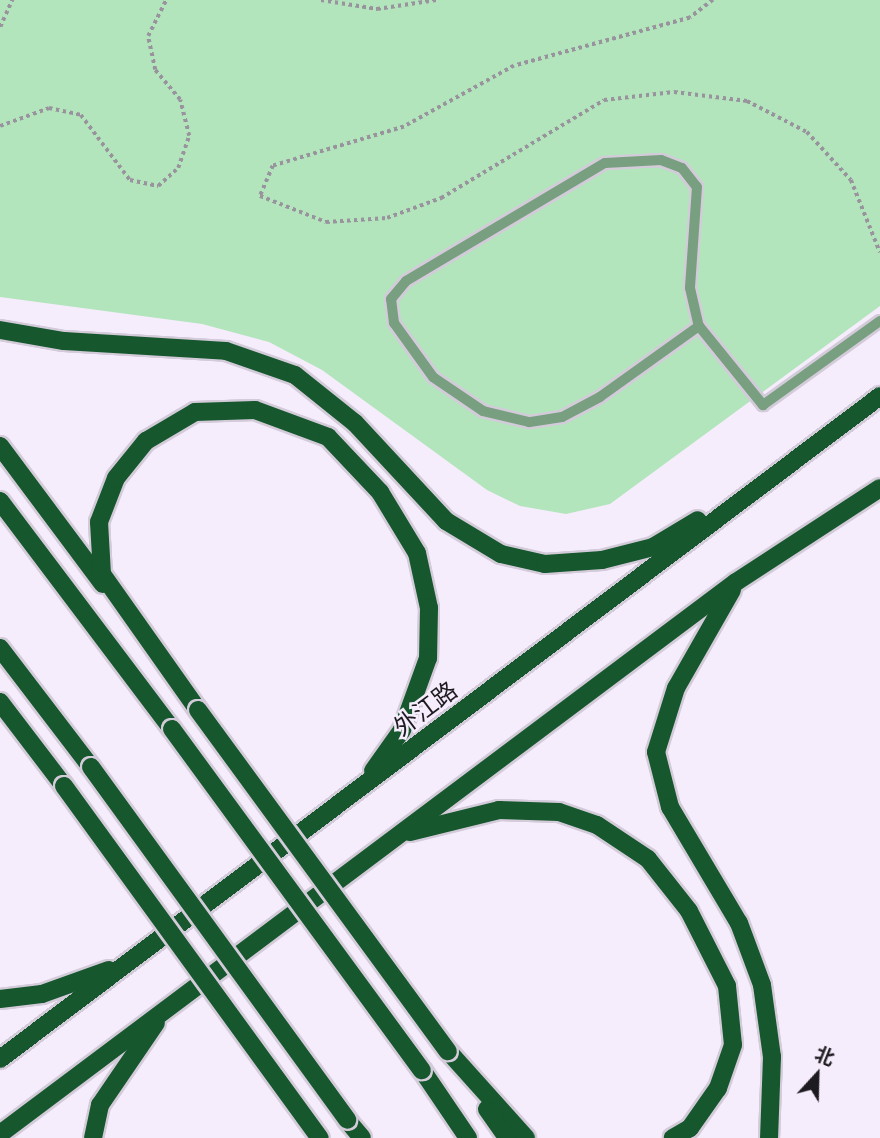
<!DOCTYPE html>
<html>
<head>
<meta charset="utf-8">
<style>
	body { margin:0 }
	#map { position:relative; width:880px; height:1138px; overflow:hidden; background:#f6edfc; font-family:"Open Sans","Noto Sans SC",sans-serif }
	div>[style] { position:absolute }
	.green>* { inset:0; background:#b3e5bc }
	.path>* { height:3.5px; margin-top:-1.75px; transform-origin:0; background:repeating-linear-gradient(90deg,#99939d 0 3.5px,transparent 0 7px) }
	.roads { filter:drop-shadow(2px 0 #d3cbd9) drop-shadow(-2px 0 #d3cbd9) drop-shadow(0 2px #d3cbd9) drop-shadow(0 -2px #d3cbd9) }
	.lane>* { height:10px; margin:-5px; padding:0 5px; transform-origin:5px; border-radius:5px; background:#789f80 }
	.primary>* { height:18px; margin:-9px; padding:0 9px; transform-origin:9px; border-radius:9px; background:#16572d }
	.bridges { filter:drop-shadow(2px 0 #d3cbd9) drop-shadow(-2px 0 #d3cbd9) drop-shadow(0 2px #d3cbd9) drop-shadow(0 -2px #d3cbd9) }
	.primary-bridge>* { height:18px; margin:-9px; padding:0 9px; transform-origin:9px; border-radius:9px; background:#16572d }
	span { translate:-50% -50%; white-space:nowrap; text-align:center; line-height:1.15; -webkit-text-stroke:5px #f6edfc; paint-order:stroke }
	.street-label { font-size:24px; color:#1e1b20 }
	.north { position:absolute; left:782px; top:1040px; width:70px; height:70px; -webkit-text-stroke:5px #f6edfc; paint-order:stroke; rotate:22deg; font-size:19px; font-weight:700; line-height:28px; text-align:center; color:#1e1b20 }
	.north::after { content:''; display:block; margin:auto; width:24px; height:32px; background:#1e1b20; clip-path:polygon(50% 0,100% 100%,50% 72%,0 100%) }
</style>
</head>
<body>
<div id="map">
	<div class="green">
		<i style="clip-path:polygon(0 0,880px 0,880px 306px,610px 504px,566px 514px,520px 506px,487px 490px,322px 370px,269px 342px,202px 324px,0 297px)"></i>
	</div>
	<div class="path">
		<i style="left:321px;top:0;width:57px;rotate:9.1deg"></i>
		<i style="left:377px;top:9px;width:60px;rotate:-8.7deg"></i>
		<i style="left:713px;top:0;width:29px;rotate:142deg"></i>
		<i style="left:690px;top:18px;width:182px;rotate:164.7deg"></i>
		<i style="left:514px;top:66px;width:126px;rotate:151deg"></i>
		<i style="left:404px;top:127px;width:137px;rotate:163.4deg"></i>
		<i style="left:273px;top:166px;width:33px;rotate:113deg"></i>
		<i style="left:260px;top:196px;width:71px;rotate:21.5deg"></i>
		<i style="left:326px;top:222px;width:61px;rotate:-3.8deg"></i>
		<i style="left:387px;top:218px;width:58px;rotate:-20.3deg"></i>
		<i style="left:441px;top:198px;width:190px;rotate:-31deg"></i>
		<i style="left:604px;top:100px;width:70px;rotate:-6.5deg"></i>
		<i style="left:674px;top:92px;width:74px;rotate:7deg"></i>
		<i style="left:747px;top:101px;width:68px;rotate:27.3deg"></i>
		<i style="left:807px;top:132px;width:65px;rotate:47.5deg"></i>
		<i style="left:851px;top:180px;width:78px;rotate:68.1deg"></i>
		<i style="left:0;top:27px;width:30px;rotate:-66deg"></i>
		<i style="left:0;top:126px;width:52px;rotate:-20.2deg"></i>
		<i style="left:49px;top:108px;width:33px;rotate:12deg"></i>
		<i style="left:81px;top:115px;width:81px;rotate:53deg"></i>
		<i style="left:130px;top:180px;width:29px;rotate:12deg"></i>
		<i style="left:158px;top:186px;width:27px;rotate:-42deg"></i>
		<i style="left:178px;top:168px;width:34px;rotate:-71deg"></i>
		<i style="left:189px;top:136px;width:37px;rotate:-104deg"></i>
		<i style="left:180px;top:100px;width:39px;rotate:-130deg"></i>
		<i style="left:155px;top:70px;width:35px;rotate:-102deg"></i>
		<i style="left:148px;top:36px;width:40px;rotate:-63.4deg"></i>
	</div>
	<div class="roads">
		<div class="lane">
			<i style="left:699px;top:326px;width:122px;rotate:144.4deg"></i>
			<i style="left:600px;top:397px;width:43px;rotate:152.2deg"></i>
			<i style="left:562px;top:417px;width:33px;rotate:171deg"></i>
			<i style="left:529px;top:422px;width:47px;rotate:-166.6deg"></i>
			<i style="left:483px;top:411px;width:60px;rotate:-145.8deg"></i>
			<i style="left:433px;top:377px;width:67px;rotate:-125.8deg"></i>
			<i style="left:394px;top:323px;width:24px;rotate:-97deg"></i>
			<i style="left:391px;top:299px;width:23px;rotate:-50deg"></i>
			<i style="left:406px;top:281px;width:231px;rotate:-30.7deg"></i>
			<i style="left:605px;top:163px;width:56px;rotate:-3.1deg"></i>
			<i style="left:661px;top:160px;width:22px;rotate:21deg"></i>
			<i style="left:682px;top:168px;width:24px;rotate:52deg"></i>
			<i style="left:697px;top:187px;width:101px;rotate:94deg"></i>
			<i style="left:690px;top:288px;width:39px;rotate:77deg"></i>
			<i style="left:699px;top:326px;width:102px;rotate:51deg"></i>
			<i style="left:763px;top:405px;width:144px;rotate:-35.7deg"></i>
		</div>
		<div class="primary">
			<i style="left:0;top:330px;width:65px;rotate:9.8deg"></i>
			<i style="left:64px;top:341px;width:162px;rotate:3.5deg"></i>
			<i style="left:226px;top:351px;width:73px;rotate:19.2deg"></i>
			<i style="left:295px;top:375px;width:77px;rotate:38.7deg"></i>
			<i style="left:355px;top:423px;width:134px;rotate:47.1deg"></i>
			<i style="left:446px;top:521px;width:64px;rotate:31deg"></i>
			<i style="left:501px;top:554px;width:45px;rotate:12.8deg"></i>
			<i style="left:545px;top:564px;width:57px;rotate:-4deg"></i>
			<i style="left:602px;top:560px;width:53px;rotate:-14.3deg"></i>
			<i style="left:653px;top:547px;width:52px;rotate:-31deg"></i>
			<i style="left:0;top:446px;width:172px;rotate:53.3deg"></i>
			<i style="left:0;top:501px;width:286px;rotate:53deg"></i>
			<i style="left:732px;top:590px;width:113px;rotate:119.7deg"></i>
			<i style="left:676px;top:688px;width:67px;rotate:107.4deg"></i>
			<i style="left:656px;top:752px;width:57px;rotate:75.7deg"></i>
			<i style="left:670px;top:807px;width:135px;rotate:59.3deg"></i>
			<i style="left:739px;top:923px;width:66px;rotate:69.6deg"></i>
			<i style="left:762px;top:985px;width:73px;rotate:82.1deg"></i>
			<i style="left:772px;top:1057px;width:81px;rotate:92.1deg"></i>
			<i style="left:0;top:648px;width:150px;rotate:52.6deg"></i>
			<i style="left:0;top:702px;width:106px;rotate:52.7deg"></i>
			<i style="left:198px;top:710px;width:166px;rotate:-125.2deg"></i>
			<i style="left:102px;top:574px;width:52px;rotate:-93.3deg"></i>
			<i style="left:99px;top:522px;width:47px;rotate:-68.9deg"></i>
			<i style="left:116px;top:478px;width:48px;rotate:-51deg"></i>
			<i style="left:146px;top:441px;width:57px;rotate:-30.6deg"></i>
			<i style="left:195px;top:412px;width:60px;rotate:-1.9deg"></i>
			<i style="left:255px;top:410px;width:78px;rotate:20.3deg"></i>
			<i style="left:328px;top:437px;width:76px;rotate:46.6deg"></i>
			<i style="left:380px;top:492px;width:71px;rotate:58.8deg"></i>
			<i style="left:417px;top:553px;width:56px;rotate:77.7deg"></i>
			<i style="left:429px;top:608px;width:50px;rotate:91.1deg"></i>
			<i style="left:428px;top:658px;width:77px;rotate:109.9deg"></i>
			<i style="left:402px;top:730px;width:50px;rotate:125.3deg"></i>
			<i style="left:410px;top:832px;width:92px;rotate:-13.9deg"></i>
			<i style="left:499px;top:810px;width:60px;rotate:1.9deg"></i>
			<i style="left:559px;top:812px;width:40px;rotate:18.9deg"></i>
			<i style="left:597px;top:825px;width:61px;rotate:33.7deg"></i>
			<i style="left:648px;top:859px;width:66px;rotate:51.7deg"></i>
			<i style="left:689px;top:911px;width:84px;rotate:63.1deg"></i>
			<i style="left:727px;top:986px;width:59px;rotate:84.2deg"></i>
			<i style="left:733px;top:1045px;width:46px;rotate:109.2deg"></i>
			<i style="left:718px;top:1088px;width:49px;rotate:125deg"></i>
			<i style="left:690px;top:1128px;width:20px;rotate:150deg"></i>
			<i style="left:0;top:999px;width:42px;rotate:-6.8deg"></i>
			<i style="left:42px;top:994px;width:71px;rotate:-19.7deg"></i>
			<i style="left:448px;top:1051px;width:117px;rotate:48.1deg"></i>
			<i style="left:0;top:1059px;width:1102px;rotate:-36.99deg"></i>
			<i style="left:422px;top:1070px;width:82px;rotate:55.9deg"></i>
			<i style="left:487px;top:1109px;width:35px;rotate:55deg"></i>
			<i style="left:347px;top:1120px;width:23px;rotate:50deg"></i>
			<i style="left:0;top:1134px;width:920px;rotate:-36.87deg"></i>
			<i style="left:736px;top:582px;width:172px;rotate:-33.1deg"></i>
			<i style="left:93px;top:1138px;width:34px;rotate:-78deg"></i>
			<i style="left:100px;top:1105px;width:99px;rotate:-55.7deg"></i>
		</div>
	</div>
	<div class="bridges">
		<div class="primary-bridge">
			<i style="left:198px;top:710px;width:423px;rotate:53.8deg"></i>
			<i style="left:172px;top:729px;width:423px;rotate:53.8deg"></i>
			<i style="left:91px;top:767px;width:436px;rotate:54deg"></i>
			<i style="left:64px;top:786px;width:435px;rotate:54deg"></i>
		</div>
	</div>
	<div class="street-label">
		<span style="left:425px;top:708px;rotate:-37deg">外江路</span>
	</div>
	<div class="north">北</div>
</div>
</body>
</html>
